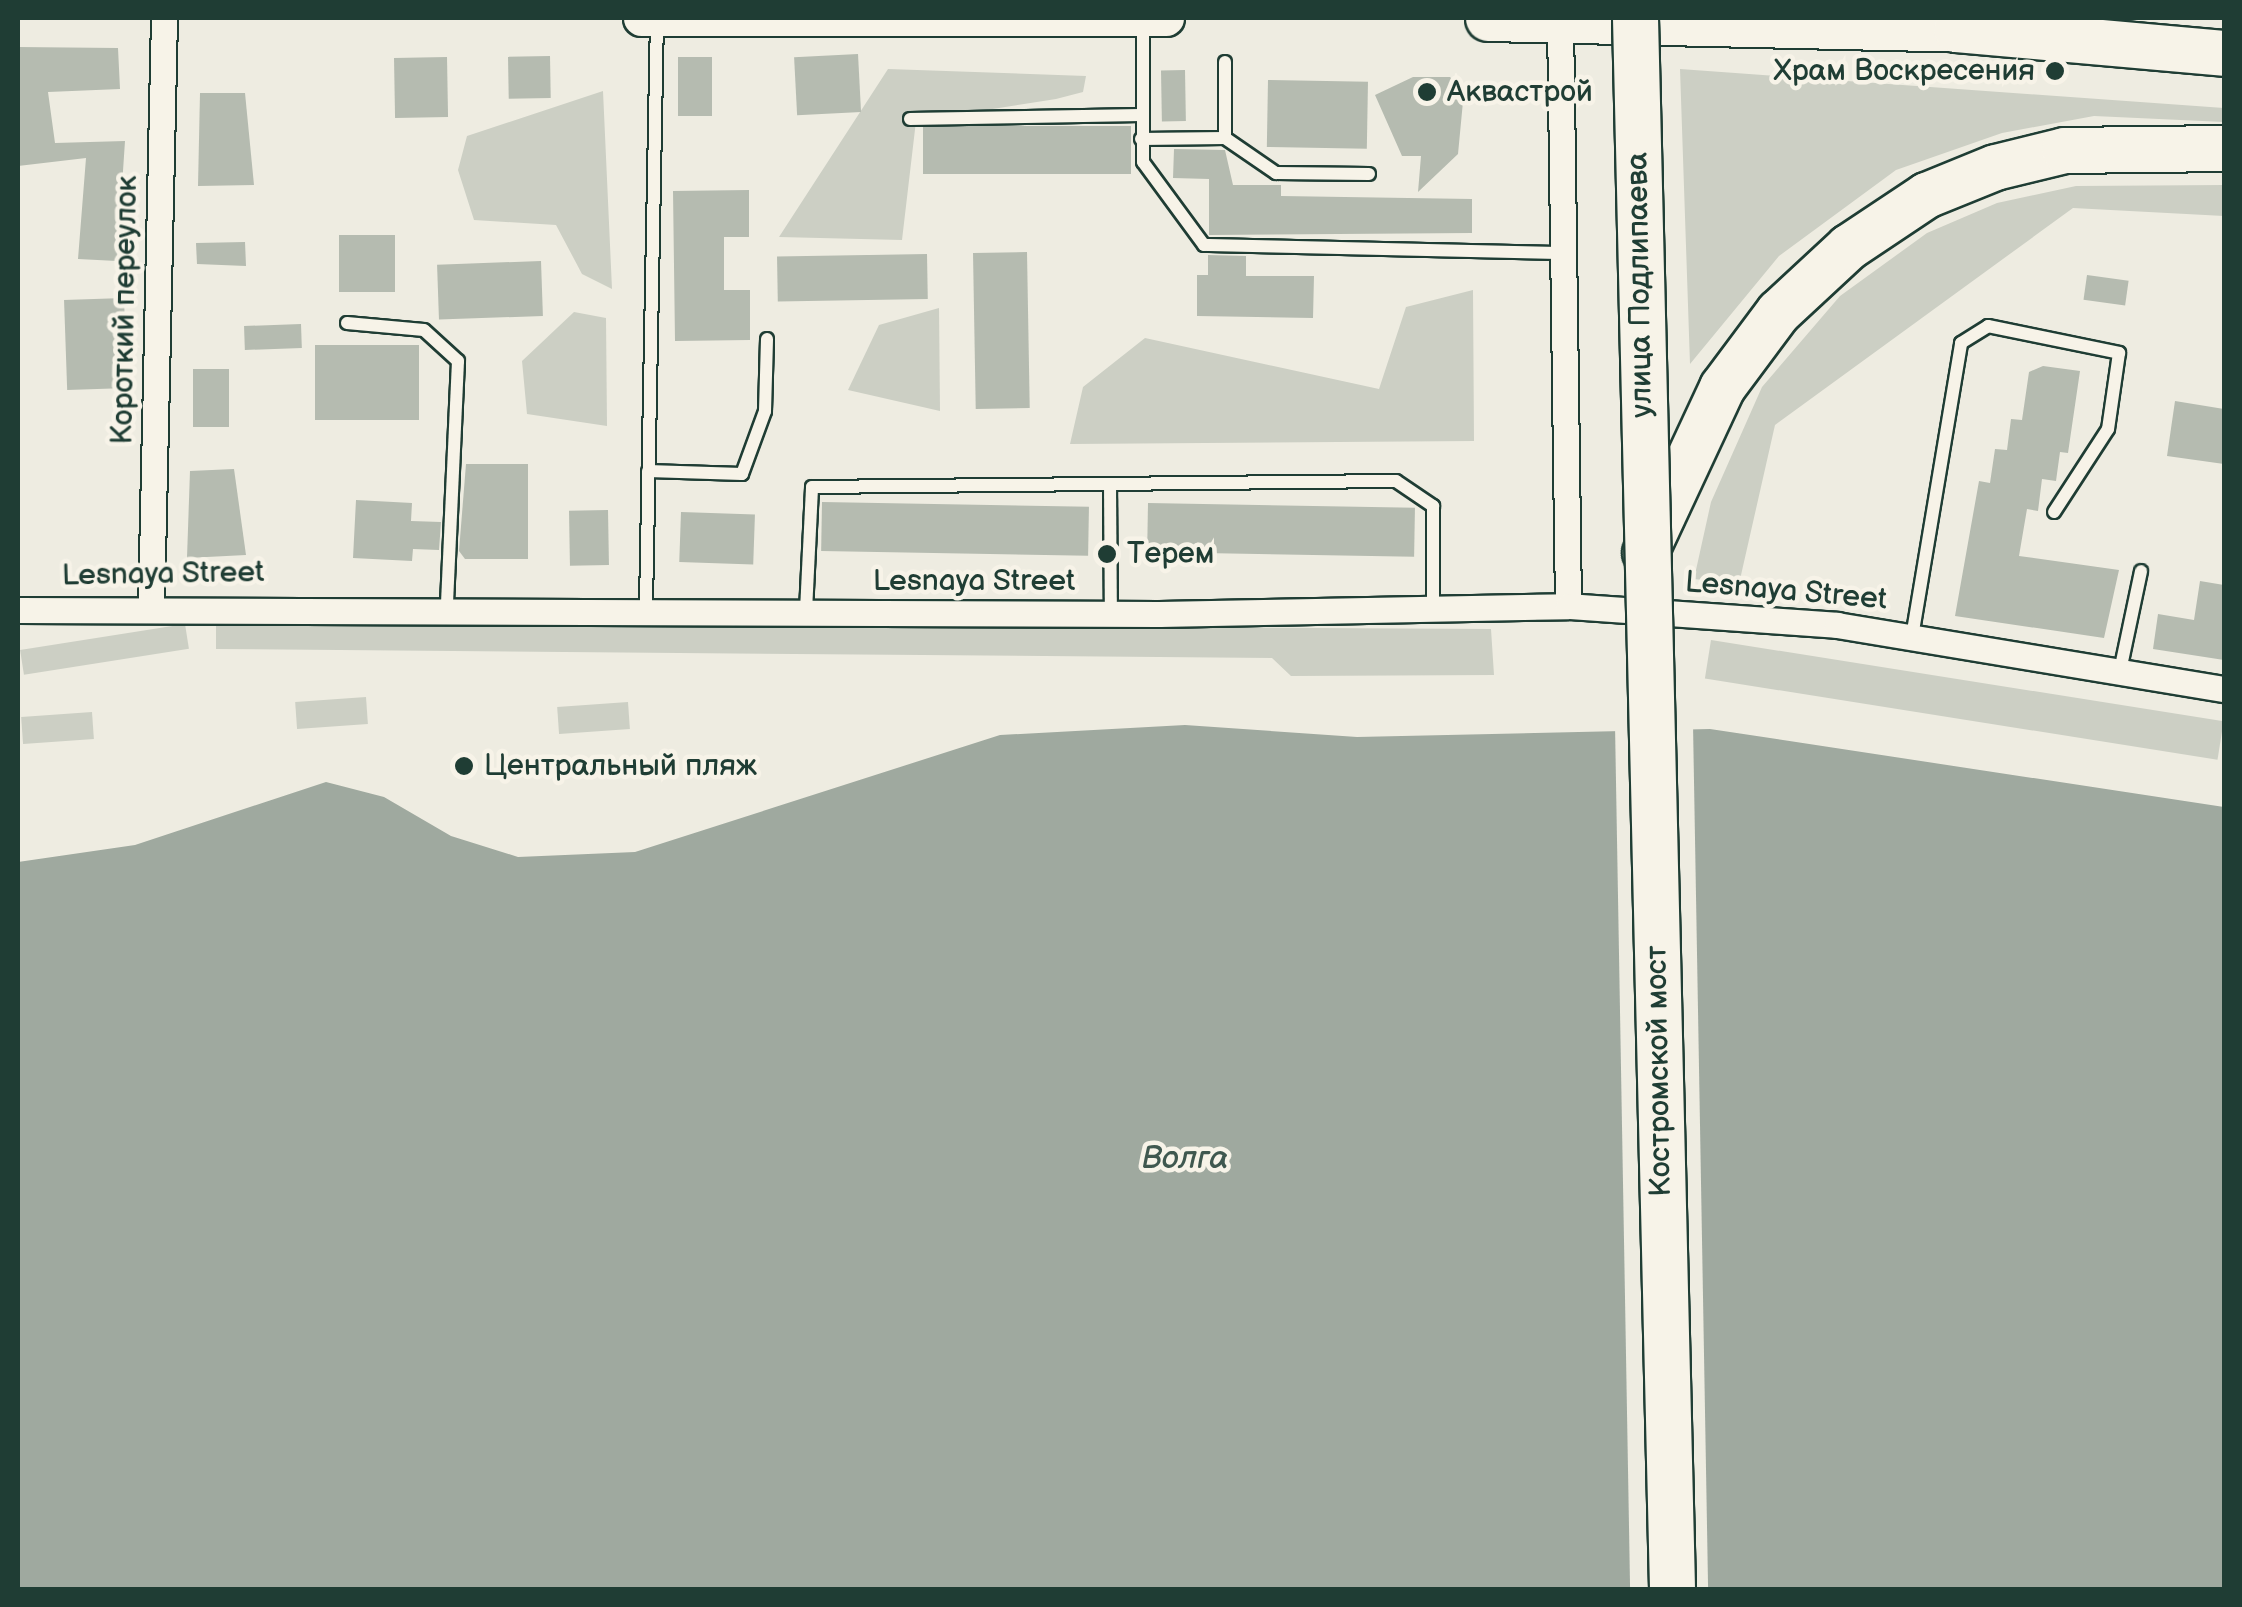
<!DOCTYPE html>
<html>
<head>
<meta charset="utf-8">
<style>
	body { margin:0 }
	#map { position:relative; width:2242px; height:1607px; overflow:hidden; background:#eeece1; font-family:"Balsamiq Sans",sans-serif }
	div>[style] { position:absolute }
	.green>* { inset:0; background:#cccfc4; transform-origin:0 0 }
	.water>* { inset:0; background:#9fa99f }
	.pier>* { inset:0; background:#eeece1; transform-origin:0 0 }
	.building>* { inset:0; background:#b5bbb0; transform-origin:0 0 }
	.roads { filter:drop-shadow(2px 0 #1f3d34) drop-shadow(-2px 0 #1f3d34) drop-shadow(0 2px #1f3d34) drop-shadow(0 -2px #1f3d34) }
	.lane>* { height:12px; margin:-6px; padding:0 6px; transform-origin:6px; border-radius:6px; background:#f7f3e8 }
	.street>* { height:25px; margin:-12.5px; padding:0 12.5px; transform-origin:12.5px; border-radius:12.5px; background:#f7f3e8 }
	.secondary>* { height:35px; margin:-17.5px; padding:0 17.5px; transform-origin:17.5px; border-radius:17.5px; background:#f7f3e8 }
	.highway>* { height:45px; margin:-22.5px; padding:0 22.5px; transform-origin:22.5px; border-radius:22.5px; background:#f7f3e8 }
	.bridges { filter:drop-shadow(2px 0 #1f3d34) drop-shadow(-2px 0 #1f3d34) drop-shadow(0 2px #1f3d34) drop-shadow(0 -2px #1f3d34) }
	.highway-bridge>* { height:45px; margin:-22.5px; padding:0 22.5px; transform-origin:22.5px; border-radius:22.5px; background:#f7f3e8 }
	.dots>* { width:28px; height:28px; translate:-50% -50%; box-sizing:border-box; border:5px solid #f7f3e8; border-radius:50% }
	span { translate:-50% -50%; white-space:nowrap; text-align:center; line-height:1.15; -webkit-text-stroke:9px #f7f3e8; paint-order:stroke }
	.poi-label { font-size:30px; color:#1f3d34 }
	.right { translate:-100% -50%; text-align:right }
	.left { translate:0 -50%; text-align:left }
	.street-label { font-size:30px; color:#1f3d34 }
	.water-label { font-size:32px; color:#3f584f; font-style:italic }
	.frame { position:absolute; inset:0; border:20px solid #1f3d34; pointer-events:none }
</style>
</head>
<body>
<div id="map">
	<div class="green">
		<i style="clip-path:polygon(888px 69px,1086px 76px,1083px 92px,1056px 99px,916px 121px,902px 240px,779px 237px)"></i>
		<i style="clip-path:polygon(1680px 69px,2224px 108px,2224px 122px,2094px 116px,2002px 133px,1896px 170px,1779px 256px,1690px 364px)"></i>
		<i style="clip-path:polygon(603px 91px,612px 289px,582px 274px,556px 225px,474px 220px,458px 170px,467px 136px)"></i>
		<i style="clip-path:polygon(2224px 185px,2224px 216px,2073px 208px,1775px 425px,1739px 584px,1694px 579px,1711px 502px,1762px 387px,1840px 296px,1927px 233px,1997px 203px,2076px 186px)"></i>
		<i style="clip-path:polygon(1473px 290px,1474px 441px,1070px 444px,1083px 387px,1145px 338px,1379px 389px,1406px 307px)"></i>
		<i style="clip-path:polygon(939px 308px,940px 411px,848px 390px,879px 325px)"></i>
		<i style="clip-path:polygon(574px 312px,606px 318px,607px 426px,527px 414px,522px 361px)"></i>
		<i style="clip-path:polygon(216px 622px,1491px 629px,1494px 675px,1291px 676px,1272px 658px,216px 649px)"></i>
		<i style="left:185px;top:624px;width:25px;height:167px;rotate:81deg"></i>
		<i style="left:1711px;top:640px;width:519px;height:39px;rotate:9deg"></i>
		<i style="left:366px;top:697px;width:27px;height:71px;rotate:86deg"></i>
		<i style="left:628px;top:702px;width:27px;height:71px;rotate:86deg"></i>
		<i style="left:92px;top:712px;width:27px;height:71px;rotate:86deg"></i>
	</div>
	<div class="water">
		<i style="clip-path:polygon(1185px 725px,1357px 737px,1710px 729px,2224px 807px,2224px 1589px,18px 1589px,18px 862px,135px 845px,326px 782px,384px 797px,451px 836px,518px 857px,635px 852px,1000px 735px)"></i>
	</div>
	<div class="pier">
		<i style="left:1693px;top:724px;width:865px;height:78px;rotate:89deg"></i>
	</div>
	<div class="building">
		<i style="clip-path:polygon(18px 47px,118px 48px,120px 89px,48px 92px,55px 143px,125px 141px,117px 261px,78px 259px,86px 158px,18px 166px)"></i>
		<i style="left:858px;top:54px;width:58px;height:64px;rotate:87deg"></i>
		<i style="left:550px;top:56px;width:42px;height:42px;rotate:89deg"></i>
		<i style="left:447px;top:57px;width:60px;height:53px;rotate:89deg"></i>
		<i style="left:678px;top:57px;width:34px;height:59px"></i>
		<i style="left:1185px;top:70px;width:51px;height:24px;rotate:89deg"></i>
		<i style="clip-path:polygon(1413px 77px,1450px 77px,1464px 91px,1458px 154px,1418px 192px,1421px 156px,1402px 156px,1375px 95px)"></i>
		<i style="left:1268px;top:80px;width:100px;height:67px;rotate:1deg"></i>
		<i style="clip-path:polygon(200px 93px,245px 93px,254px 185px,198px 186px)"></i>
		<i style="left:1131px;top:126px;width:48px;height:208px;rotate:90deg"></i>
		<i style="clip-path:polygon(1174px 149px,1225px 150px,1233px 185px,1281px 185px,1281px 196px,1472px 199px,1472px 233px,1209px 235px,1209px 179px,1173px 178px)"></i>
		<i style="clip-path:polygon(749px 190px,749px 237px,724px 237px,724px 290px,750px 290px,750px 340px,675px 341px,673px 191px)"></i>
		<i style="left:339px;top:235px;width:56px;height:57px"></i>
		<i style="clip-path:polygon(245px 242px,246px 266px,197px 264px,196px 243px)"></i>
		<i style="left:1027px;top:252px;width:156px;height:54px;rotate:89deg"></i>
		<i style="left:927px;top:254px;width:45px;height:150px;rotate:89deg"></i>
		<i style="clip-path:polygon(1208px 255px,1246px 256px,1246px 276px,1314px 276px,1313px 318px,1197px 316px,1197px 275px,1208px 275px)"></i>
		<i style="left:541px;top:261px;width:55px;height:104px;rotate:88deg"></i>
		<i style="left:2087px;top:275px;width:42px;height:25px;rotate:8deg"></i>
		<i style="left:124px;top:298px;width:90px;height:60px;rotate:88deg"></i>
		<i style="left:301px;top:324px;width:24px;height:57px;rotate:88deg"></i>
		<i style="left:419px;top:345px;width:75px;height:104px;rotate:90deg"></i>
		<i style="clip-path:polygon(2043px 366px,2080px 371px,2068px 453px,2060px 452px,2056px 481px,2042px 479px,2038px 511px,2027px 509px,2019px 556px,2119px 570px,2104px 638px,1955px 616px,1979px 481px,1990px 483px,1995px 449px,2007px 450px,2011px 419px,2022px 420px,2029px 372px)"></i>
		<i style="left:229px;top:369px;width:58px;height:36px;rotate:90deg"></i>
		<i style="clip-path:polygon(2175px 401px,2224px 409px,2224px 464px,2167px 456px)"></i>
		<i style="clip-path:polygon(466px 464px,528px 464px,528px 559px,465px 559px,459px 551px)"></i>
		<i style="clip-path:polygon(234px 469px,246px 555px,187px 558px,190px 471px)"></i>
		<i style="clip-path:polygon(356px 500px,412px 503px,411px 521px,441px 522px,439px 550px,413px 549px,412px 561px,353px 558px)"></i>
		<i style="left:822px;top:502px;width:267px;height:49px;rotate:1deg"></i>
		<i style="left:1148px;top:503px;width:267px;height:49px;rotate:1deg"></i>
		<i style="left:608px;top:510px;width:55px;height:39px;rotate:89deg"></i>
		<i style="left:681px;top:512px;width:74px;height:50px;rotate:2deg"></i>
		<i style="clip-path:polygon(2200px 581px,2224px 585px,2224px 660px,2153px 649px,2158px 614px,2194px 620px)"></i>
	</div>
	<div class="roads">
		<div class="lane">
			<i style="left:1143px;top:20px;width:142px;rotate:90deg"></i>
			<i style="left:1143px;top:162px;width:103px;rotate:53.7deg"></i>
			<i style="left:1204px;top:245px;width:359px;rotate:1.3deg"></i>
			<i style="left:910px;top:119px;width:231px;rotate:-1deg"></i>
			<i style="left:1225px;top:138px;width:76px;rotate:-90deg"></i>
			<i style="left:1141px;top:139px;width:84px;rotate:-0.7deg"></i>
			<i style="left:1225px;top:138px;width:62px;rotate:34.5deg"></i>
			<i style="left:1276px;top:173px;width:93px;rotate:0.6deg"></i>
			<i style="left:347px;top:323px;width:77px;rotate:5.2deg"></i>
			<i style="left:424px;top:330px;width:46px;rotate:42.4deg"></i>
			<i style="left:458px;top:361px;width:244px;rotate:92.6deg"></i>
			<i style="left:648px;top:471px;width:94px;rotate:1.8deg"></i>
			<i style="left:742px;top:474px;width:67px;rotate:-69.9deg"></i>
			<i style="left:765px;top:411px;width:72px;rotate:-88.4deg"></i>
			<i style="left:1110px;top:485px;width:129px;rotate:89.6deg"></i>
			<i style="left:646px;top:606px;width:587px;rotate:-88.93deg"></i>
			<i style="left:806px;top:611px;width:124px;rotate:-87.2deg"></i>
			<i style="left:812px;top:487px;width:584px;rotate:-0.59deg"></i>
			<i style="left:1396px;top:481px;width:45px;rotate:34deg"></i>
			<i style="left:1433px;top:506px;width:102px;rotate:90deg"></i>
			<i style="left:1912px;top:637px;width:298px;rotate:-80.5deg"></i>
			<i style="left:1961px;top:343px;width:32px;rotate:-32deg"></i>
			<i style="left:1988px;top:326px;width:134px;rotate:11.6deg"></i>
			<i style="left:2119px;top:353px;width:77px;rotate:98.2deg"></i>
			<i style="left:2108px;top:429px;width:99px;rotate:123deg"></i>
			<i style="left:2120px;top:671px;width:102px;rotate:-78.1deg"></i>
		</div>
		<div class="street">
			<i style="left:1560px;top:19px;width:587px;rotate:89.22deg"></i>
			<i style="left:151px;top:604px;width:586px;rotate:-88.73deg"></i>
			<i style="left:18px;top:610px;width:1141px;rotate:0.2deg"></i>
			<i style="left:1159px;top:614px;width:409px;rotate:-1.1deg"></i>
			<i style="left:1568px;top:606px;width:270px;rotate:4deg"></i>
			<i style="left:1837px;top:625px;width:392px;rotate:9.4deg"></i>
		</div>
		<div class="secondary">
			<i style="left:641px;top:18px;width:525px"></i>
		</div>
		<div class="highway">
			<i style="left:1488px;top:18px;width:468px;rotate:1.3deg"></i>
			<i style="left:1956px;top:29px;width:269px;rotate:5.1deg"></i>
			<i style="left:1645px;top:552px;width:182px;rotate:-65deg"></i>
			<i style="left:1722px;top:387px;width:94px;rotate:-53.3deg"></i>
			<i style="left:1778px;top:312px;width:96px;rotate:-42.9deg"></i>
			<i style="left:1848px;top:247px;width:94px;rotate:-33.7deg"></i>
			<i style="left:1926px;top:195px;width:74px;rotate:-22.1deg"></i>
			<i style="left:1995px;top:167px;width:71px;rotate:-13.8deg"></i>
			<i style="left:2064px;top:150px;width:160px;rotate:-0.7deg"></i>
		</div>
	</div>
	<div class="bridges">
		<div class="highway-bridge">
			<i style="left:1635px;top:18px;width:1572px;rotate:88.65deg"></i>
		</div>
	</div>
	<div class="dots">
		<i style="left:2055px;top:71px;background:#1f3d34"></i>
		<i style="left:1427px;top:92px;background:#1f3d34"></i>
		<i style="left:1107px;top:554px;background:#1f3d34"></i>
		<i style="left:464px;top:766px;background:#1f3d34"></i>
	</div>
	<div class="poi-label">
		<span class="right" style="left:2035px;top:71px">Храм Воскресения</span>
		<span class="left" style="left:1447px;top:92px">Аквастрой</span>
		<span class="left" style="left:1127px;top:554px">Терем</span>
		<span class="left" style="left:484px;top:766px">Центральный пляж</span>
	</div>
	<div class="street-label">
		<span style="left:1640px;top:285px;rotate:-91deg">улица Подлипаева</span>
		<span style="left:125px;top:310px;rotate:-89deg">Короткий переулок</span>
		<span style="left:163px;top:574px;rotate:-1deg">Lesnaya Street</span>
		<span style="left:974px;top:581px">Lesnaya Street</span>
		<span style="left:1786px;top:591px;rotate:5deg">Lesnaya Street</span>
		<span style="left:1659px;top:1071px;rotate:-91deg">Костромской мост</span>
	</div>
	<div class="water-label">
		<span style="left:1185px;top:1159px">Волга</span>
	</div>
	<div class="frame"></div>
</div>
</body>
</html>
